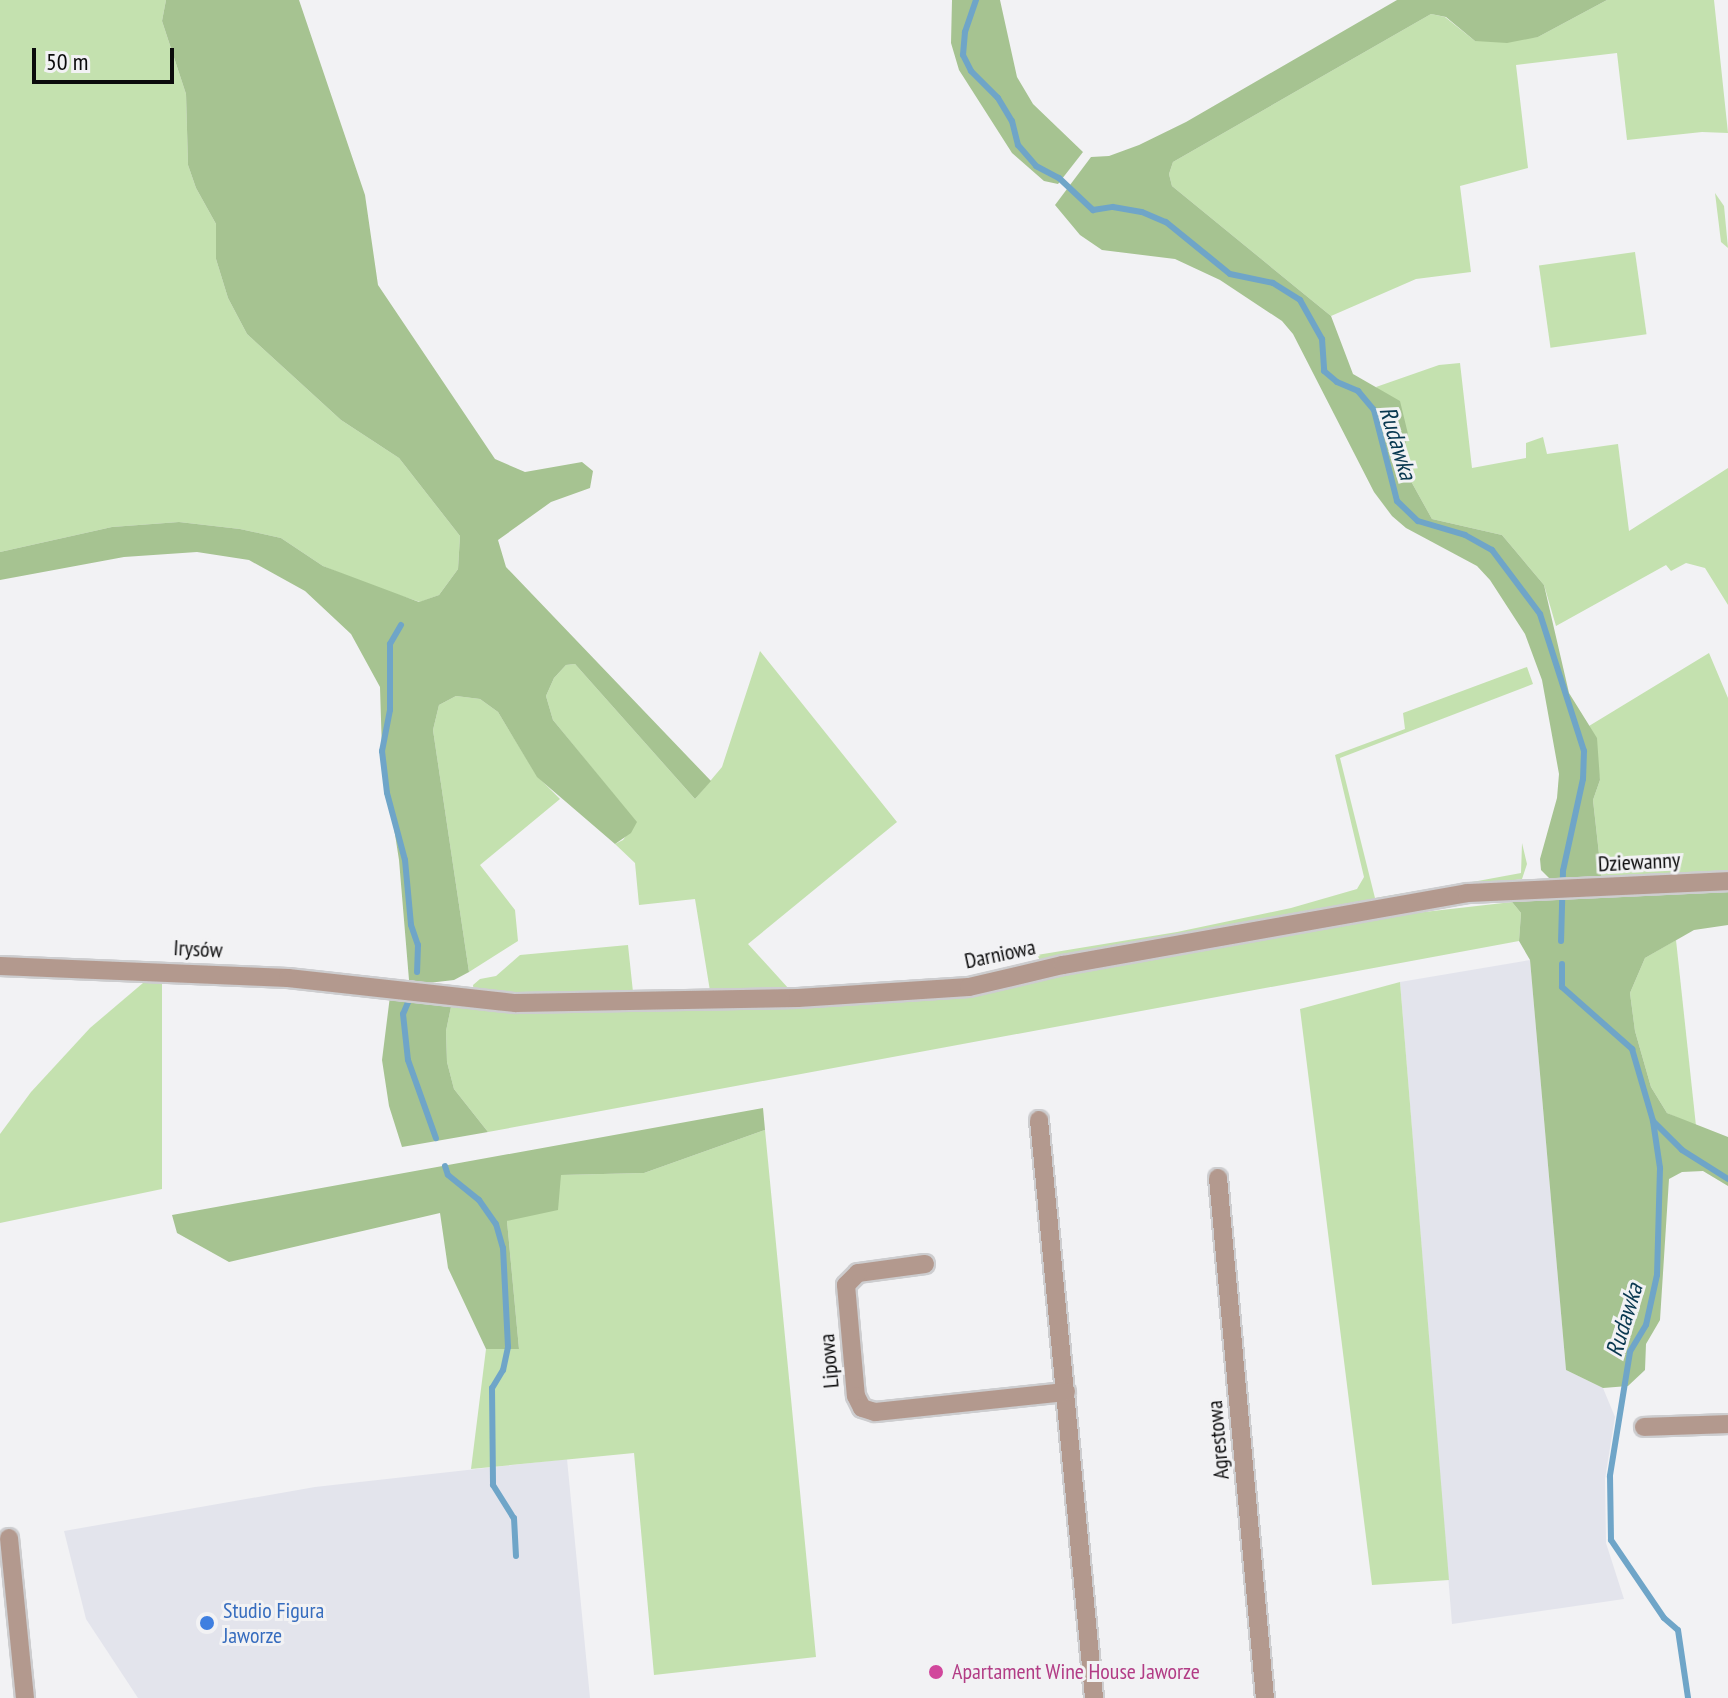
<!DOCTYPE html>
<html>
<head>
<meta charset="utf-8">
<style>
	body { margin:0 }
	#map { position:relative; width:1728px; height:1698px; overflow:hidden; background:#f2f2f4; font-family:"PT Sans Narrow",sans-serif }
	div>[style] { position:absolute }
	.built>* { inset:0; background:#e3e4ec }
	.green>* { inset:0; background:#c4e1af; transform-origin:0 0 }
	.forest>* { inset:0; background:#a6c391 }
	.stream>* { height:6px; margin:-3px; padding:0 3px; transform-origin:3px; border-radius:3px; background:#6fa5c8 }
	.roads { filter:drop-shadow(2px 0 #cdcdcf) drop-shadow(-2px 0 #cdcdcf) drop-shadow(0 2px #cdcdcf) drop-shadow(0 -2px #cdcdcf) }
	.minor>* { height:18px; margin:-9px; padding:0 9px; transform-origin:9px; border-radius:9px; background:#b3998e }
	.dots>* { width:22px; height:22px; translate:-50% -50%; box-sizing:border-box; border:4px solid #f2f2f4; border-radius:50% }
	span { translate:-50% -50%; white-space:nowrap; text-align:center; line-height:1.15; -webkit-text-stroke:6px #f2f2f4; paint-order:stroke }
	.street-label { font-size:22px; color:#0b0b0c }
	.shop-label { font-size:22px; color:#366cbe }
	.left { translate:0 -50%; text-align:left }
	.hotel-label { font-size:22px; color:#b23c85 }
	.water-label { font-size:24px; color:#093850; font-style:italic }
	.scale { position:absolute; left:32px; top:48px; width:142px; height:36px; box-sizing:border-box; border:4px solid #0b0b0c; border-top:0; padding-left:10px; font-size:24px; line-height:28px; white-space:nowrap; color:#0b0b0c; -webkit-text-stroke:6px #f2f2f4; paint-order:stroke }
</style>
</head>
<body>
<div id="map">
	<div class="built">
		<i style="clip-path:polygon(1530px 960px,1566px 1370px,1603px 1388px,1615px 1417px,1605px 1479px,1606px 1543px,1624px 1599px,1452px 1624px,1400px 982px)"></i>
		<i style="clip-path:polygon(567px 1459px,590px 1698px,138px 1698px,86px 1619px,64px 1531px,315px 1487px)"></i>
	</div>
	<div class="green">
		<i style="clip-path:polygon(0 0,166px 0,162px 21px,186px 94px,188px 165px,196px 188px,216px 224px,216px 259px,228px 298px,247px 334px,341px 420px,399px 458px,460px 536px,458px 569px,439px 595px,420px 602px,371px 586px,323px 566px,281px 538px,240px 529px,179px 522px,112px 527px,0 552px)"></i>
		<i style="clip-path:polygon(1607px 0,1714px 0,1728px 133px,1702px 132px,1627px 140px,1617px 53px,1516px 65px,1528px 168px,1460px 186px,1471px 272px,1416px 279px,1331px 316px,1172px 186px,1169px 174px,1173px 162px,1431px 14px,1445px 17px,1475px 41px,1538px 37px)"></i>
		<i style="clip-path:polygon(1715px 193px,1724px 206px,1728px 248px,1721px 242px)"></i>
		<i style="left:1635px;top:252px;width:83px;height:97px;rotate:82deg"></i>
		<i style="clip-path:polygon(1460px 363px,1472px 468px,1526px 458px,1526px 443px,1543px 437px,1547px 454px,1618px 444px,1629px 531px,1728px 468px,1728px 605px,1705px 568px,1686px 563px,1671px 571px,1666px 565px,1556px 626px,1544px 585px,1502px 535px,1432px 519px,1402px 465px,1408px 434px,1376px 387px,1439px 365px)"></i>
		<i style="clip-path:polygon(760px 651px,897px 822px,748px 944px,789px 989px,710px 991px,695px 899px,639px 905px,635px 863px,615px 844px,623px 840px,636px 822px,553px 720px,546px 696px,554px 678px,566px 665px,575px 664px,695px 799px,722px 767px)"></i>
		<i style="clip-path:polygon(1709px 653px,1728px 698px,1728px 876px,1602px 881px,1593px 800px,1600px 780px,1589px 726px)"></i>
		<i style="clip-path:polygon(1527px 667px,1533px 684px,1340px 758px,1375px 898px,1423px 890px,1422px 894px,1040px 960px,1037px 955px,1177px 932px,1291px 908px,1357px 889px,1364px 877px,1335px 755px,1405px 729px,1403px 713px)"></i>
		<i style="clip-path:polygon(456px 696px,480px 699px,498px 712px,537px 776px,560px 799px,480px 865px,515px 910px,518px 941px,469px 972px,433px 730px,439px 705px)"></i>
		<i style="clip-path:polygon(1522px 843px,1527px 864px,1522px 879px,1460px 888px,1456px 885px,1521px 873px)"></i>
		<i style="clip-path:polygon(1512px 902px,1521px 913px,1519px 941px,488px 1132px,454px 1089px,447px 1062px,446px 1031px,451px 1007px,970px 993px,1389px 916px)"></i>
		<i style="clip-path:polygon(1676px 940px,1696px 1126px,1667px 1113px,1651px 1087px,1635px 1031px,1630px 993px,1645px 958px)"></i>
		<i style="clip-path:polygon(628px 945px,633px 992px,474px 993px,473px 985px,480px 979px,496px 976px,520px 955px)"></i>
		<i style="clip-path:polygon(162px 981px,162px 1189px,0 1223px,0 1134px,31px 1092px,90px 1028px,143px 983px)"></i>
		<i style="clip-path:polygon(1400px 982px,1449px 1580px,1372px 1585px,1300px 1009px)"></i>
		<i style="clip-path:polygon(765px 1130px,816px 1657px,654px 1675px,634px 1453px,471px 1469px,486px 1349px,519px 1349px,507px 1221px,561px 1175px,644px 1173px)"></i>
	</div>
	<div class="forest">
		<i style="clip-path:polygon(166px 0,299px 0,365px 195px,378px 285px,495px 459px,525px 472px,582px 462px,593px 471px,590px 488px,551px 502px,498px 540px,506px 567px,711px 781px,695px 799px,575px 664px,566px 665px,554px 678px,546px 696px,553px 720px,637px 822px,631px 833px,615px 844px,537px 777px,498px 712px,480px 699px,456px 696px,439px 705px,433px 730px,469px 972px,454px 980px,428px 983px,409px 980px,399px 860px,382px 751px,380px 687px,351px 634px,305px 591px,249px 560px,197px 552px,124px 557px,0 580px,0 552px,112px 527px,179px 522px,240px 529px,281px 538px,323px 566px,419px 602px,439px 595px,458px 569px,460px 536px,399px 458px,341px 420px,247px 334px,228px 298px,216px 259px,216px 224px,196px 188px,188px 165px,186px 94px,162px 21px)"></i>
		<i style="clip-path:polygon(952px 0,1000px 0,1017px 77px,1033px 104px,1083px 152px,1058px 184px,1044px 181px,1012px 153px,959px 70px,951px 43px)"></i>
		<i style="clip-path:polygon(1397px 0,1607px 0,1538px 37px,1507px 43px,1475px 41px,1446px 17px,1431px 14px,1173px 162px,1169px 174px,1172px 186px,1331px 316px,1353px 374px,1400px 401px,1408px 434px,1402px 465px,1432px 519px,1502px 535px,1544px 585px,1569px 693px,1597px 738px,1600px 780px,1593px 800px,1602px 881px,1549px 878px,1541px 870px,1540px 859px,1557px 798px,1559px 774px,1542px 680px,1525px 634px,1490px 580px,1477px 566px,1406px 528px,1392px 516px,1374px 492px,1293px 334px,1282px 321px,1220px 280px,1175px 259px,1102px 250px,1080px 235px,1055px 205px,1091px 157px,1109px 156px,1139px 145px,1186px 122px)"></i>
		<i style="clip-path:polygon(1728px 887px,1728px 925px,1694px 930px,1645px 958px,1630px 993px,1635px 1031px,1651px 1087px,1667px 1113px,1728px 1137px,1728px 1186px,1703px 1171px,1682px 1172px,1669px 1179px,1660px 1320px,1646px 1344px,1645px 1370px,1628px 1386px,1603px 1388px,1566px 1370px,1530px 960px,1519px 941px,1521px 913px,1512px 902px)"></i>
		<i style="clip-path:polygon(390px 996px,451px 1007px,446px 1031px,447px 1062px,454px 1089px,488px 1132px,402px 1147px,389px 1106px,382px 1060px)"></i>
		<i style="clip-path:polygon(763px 1108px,765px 1130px,644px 1173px,561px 1175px,558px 1210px,507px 1221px,519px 1349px,486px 1349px,448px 1268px,440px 1213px,229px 1262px,177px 1233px,172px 1215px)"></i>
	</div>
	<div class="stream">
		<i style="left:976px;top:0;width:34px;rotate:109deg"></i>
		<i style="left:965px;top:32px;width:23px;rotate:95deg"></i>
		<i style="left:963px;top:55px;width:18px;rotate:63deg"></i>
		<i style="left:971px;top:71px;width:38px;rotate:45deg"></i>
		<i style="left:998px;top:98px;width:27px;rotate:59deg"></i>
		<i style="left:1012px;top:121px;width:25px;rotate:76deg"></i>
		<i style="left:1018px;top:145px;width:28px;rotate:49deg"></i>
		<i style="left:1036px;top:166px;width:26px;rotate:28deg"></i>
		<i style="left:1059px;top:178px;width:47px;rotate:43.3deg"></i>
		<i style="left:1093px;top:210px;width:20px;rotate:-9deg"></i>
		<i style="left:1113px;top:207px;width:29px;rotate:10deg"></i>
		<i style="left:1142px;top:212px;width:26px;rotate:23deg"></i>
		<i style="left:1166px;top:222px;width:82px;rotate:39.1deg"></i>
		<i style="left:1230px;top:274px;width:44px;rotate:11.8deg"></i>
		<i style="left:1273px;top:283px;width:32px;rotate:32deg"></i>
		<i style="left:1300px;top:300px;width:45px;rotate:60.6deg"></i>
		<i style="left:1322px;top:339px;width:32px;rotate:86deg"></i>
		<i style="left:1324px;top:371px;width:17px;rotate:40deg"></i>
		<i style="left:1337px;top:382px;width:23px;rotate:23deg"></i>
		<i style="left:1358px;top:391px;width:25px;rotate:50deg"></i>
		<i style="left:1374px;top:410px;width:94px;rotate:75.8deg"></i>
		<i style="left:1397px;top:501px;width:29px;rotate:44deg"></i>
		<i style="left:1418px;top:521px;width:49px;rotate:16.6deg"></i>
		<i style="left:1465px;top:535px;width:31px;rotate:29deg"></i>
		<i style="left:1492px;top:550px;width:80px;rotate:53.1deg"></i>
		<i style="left:1540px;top:614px;width:144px;rotate:72.2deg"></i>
		<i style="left:1584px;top:751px;width:28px;rotate:92deg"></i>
		<i style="left:1583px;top:779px;width:94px;rotate:102.3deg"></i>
		<i style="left:1563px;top:871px;width:70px;rotate:91.6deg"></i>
		<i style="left:401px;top:625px;width:22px;rotate:120deg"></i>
		<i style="left:390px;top:644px;width:66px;rotate:90deg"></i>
		<i style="left:390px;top:710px;width:42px;rotate:101deg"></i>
		<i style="left:382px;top:751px;width:42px;rotate:83.2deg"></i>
		<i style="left:387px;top:793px;width:69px;rotate:75deg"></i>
		<i style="left:405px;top:860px;width:65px;rotate:84.7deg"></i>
		<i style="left:411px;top:925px;width:21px;rotate:71deg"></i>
		<i style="left:418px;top:945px;width:27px;rotate:92deg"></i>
		<i style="left:1562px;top:964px;width:23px;rotate:90deg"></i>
		<i style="left:1562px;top:987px;width:94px;rotate:41.5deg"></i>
		<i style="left:1632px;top:1049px;width:75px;rotate:73.7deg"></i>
		<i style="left:1653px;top:1121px;width:48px;rotate:81.5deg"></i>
		<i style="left:1660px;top:1168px;width:107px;rotate:91.6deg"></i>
		<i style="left:1657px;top:1275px;width:51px;rotate:102.4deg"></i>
		<i style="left:1646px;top:1325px;width:31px;rotate:121deg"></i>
		<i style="left:1630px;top:1352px;width:126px;rotate:99.2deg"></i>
		<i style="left:1610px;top:1476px;width:64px;rotate:89.1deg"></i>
		<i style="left:1611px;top:1540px;width:94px;rotate:55.8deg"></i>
		<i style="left:1664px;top:1618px;width:18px;rotate:41deg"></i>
		<i style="left:1678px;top:1630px;width:69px;rotate:81.6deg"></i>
		<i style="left:409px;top:1000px;width:15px;rotate:113deg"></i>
		<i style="left:403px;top:1014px;width:46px;rotate:83.8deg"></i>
		<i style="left:408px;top:1060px;width:83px;rotate:70.3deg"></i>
		<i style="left:1653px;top:1121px;width:41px;rotate:45deg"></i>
		<i style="left:1682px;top:1150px;width:54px;rotate:32.2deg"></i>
		<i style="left:445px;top:1166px;width:9px;rotate:72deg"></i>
		<i style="left:448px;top:1175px;width:40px;rotate:39deg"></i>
		<i style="left:479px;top:1200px;width:29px;rotate:55deg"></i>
		<i style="left:496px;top:1224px;width:25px;rotate:74deg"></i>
		<i style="left:503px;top:1248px;width:99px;rotate:87.1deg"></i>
		<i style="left:508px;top:1347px;width:24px;rotate:102deg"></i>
		<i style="left:503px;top:1370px;width:21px;rotate:121deg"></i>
		<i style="left:492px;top:1388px;width:97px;rotate:89.4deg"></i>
		<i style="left:493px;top:1485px;width:39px;rotate:58deg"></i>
		<i style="left:514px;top:1518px;width:38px;rotate:87deg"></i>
	</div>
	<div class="roads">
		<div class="minor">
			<i style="left:0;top:966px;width:288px;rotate:2.4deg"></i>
			<i style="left:288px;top:978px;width:229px;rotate:6.3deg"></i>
			<i style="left:516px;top:1003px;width:282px;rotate:-1deg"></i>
			<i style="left:798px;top:998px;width:171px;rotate:-3.7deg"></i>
			<i style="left:969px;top:987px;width:97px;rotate:-13.2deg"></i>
			<i style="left:1063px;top:965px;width:410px;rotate:-10.1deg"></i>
			<i style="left:1467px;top:893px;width:261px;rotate:-2.6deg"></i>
			<i style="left:1039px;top:1120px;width:581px;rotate:84.56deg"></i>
			<i style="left:1218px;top:1178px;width:522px;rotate:84.84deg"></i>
			<i style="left:925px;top:1264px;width:68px;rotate:172.3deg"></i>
			<i style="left:858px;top:1273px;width:17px;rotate:135deg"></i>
			<i style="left:846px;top:1285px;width:111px;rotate:84.9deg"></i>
			<i style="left:856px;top:1396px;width:13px;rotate:63deg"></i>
			<i style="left:862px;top:1408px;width:14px;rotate:17deg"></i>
			<i style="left:875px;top:1412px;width:192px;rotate:-6deg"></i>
			<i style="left:1644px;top:1427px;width:84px;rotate:-2deg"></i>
			<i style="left:9px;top:1538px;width:161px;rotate:84.3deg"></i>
		</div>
	</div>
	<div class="dots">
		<i style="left:207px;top:1623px;background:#3f7fe0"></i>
		<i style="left:936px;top:1672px;background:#d1479c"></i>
	</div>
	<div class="street-label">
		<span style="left:1639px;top:862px;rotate:-3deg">Dziewanny</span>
		<span style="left:198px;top:949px;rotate:3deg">Irysów</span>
		<span style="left:1000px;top:954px;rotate:-12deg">Darniowa</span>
		<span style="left:829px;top:1361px;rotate:-95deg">Lipowa</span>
		<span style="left:1218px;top:1440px;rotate:-95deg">Agrestowa</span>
	</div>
	<div class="shop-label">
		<span class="left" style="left:223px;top:1623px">Studio Figura<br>Jaworze</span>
	</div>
	<div class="hotel-label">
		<span class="left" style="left:952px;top:1672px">Apartament Wine House Jaworze</span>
	</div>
	<div class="water-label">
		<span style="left:1398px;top:443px;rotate:73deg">Rudawka</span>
		<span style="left:1624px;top:1320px;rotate:-73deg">Rudawka</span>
	</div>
	<div class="scale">50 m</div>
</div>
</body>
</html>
